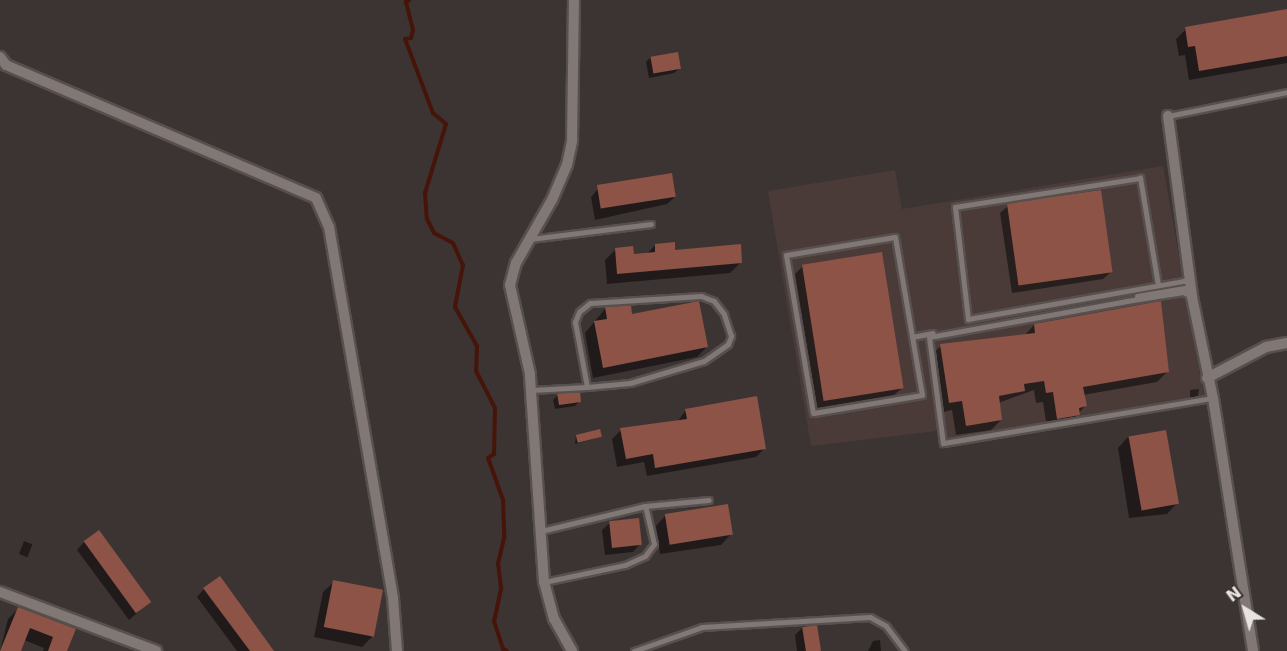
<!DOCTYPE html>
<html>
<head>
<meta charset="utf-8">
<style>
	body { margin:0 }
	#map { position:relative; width:1287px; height:651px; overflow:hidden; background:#3c3432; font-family:"DejaVu Sans",sans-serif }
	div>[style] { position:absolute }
	.built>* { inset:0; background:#4a3b38 }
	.shadow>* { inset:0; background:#0007; transform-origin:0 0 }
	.stream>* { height:4px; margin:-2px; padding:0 2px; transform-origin:2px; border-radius:2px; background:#461409 }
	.building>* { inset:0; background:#8c5346; transform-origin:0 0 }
	.roads { filter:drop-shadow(2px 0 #56504e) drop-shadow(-2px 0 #56504e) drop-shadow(0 2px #56504e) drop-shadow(0 -2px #56504e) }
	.lane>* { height:5px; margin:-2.5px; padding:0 2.5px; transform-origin:2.5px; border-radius:2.5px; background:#817775 }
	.street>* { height:10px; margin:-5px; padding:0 5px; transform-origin:5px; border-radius:5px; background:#817775 }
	span { translate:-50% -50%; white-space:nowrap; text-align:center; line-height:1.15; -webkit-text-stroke:4.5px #3c3432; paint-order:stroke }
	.north { position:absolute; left:1215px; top:579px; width:60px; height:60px; -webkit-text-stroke:4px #3c3432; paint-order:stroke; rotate:323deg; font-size:16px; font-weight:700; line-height:24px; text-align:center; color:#e8e3e2 }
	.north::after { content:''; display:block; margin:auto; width:21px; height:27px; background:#e8e3e2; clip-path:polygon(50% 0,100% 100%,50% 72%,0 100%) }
</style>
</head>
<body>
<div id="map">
	<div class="built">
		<i style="clip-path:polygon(1163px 166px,1205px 402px,941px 449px,937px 431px,811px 446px,768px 191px,895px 170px,902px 209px)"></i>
	</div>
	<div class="shadow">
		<i style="clip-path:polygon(1287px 11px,1287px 63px,1189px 80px,1185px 55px,1179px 56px,1176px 39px,1186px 29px)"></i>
		<i style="clip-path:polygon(651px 57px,679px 69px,674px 73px,649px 78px,646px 62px)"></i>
		<i style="clip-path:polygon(598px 189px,675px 197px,667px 204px,595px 220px,591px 197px)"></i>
		<i style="clip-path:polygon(1008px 206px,1111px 272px,1103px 279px,1012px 293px,1000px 213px)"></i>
		<i style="clip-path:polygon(655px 245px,674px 251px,741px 262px,730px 273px,607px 284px,605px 260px,615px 250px,632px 255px,647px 254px)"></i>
		<i style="clip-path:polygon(803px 266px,902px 388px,894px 395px,817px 408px,795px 274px)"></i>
		<i style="clip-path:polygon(605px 309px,631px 315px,707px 347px,697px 357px,593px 378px,585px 333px)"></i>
		<i style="clip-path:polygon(1034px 325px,1168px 371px,1157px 382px,1083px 395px,1085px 406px,1068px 425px,1047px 428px,1043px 402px,1036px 403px,1034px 390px,998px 403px,1001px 420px,991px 430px,956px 435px,952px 410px,939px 413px,930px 356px,941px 346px,1024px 336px)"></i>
		<i style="clip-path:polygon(1199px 389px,1198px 396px,1190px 398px,1190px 390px)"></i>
		<i style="clip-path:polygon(558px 395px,580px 401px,575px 406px,555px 409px,553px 400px)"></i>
		<i style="clip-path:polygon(686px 410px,765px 448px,756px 457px,647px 476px,644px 462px,617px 467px,612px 439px,621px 430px,677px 422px)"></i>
		<i style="clip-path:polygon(576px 435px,600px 437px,575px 444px)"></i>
		<i style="clip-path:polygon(1128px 437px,1177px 503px,1167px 514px,1129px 518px,1118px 448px)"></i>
		<i style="clip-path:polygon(666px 515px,731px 534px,721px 545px,660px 554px,656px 526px)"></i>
		<i style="clip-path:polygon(610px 523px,640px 544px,633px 552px,605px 555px,602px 530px)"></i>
		<i style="left:24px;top:541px;width:9px;height:14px;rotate:21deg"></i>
		<i style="clip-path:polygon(84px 542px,150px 602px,129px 620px,77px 550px)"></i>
		<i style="clip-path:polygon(334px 582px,372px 637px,362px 647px,314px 637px,323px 592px)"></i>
		<i style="clip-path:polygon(204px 589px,269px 651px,237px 651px,197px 597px)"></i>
		<i style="clip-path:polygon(18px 609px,74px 630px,66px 651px,43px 651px,44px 648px,24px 640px,19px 651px,0 651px,8px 619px)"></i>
		<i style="clip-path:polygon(803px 627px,819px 651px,797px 651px,795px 635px)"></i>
		<i style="clip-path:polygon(880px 640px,881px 651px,868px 651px,873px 641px)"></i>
	</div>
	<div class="stream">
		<i style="left:409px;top:0;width:4px;rotate:146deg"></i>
		<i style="left:406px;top:2px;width:29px;rotate:76deg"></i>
		<i style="left:413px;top:30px;width:8px;rotate:104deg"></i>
		<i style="left:411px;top:38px;width:6px;rotate:171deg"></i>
		<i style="left:405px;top:39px;width:79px;rotate:69.3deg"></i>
		<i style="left:433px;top:113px;width:17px;rotate:40deg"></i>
		<i style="left:446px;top:124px;width:72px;rotate:106.9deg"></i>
		<i style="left:425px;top:193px;width:26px;rotate:86deg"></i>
		<i style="left:427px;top:219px;width:16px;rotate:63deg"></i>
		<i style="left:434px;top:233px;width:21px;rotate:28deg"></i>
		<i style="left:453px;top:243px;width:24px;rotate:66deg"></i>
		<i style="left:463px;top:265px;width:43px;rotate:100.8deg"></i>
		<i style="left:455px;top:307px;width:45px;rotate:60.6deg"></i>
		<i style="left:477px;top:346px;width:25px;rotate:92deg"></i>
		<i style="left:476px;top:371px;width:42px;rotate:62.8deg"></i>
		<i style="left:495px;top:408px;width:46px;rotate:91.2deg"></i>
		<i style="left:494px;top:454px;width:7px;rotate:146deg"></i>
		<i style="left:488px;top:458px;width:45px;rotate:70.3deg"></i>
		<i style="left:503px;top:500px;width:38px;rotate:88deg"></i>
		<i style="left:504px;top:538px;width:26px;rotate:103deg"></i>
		<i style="left:498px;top:563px;width:26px;rotate:83deg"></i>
		<i style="left:501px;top:589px;width:33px;rotate:102deg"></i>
		<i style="left:494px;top:621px;width:29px;rotate:72deg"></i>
		<i style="left:503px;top:649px;width:4px;rotate:27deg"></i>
	</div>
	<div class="building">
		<i style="clip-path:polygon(1287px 9px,1287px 56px,1199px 71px,1195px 46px,1188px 47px,1185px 27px)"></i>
		<i style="left:678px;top:52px;width:17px;height:28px;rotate:80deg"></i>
		<i style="left:672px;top:173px;width:24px;height:76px;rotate:81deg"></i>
		<i style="left:1101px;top:190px;width:83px;height:95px;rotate:82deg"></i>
		<i style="clip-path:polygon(675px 242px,675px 250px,741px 244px,742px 263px,617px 274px,615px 248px,633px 246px,634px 254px,655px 252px,655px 244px)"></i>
		<i style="left:882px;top:252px;width:138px;height:81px;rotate:81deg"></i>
		<i style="clip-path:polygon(699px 301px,708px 347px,603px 368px,594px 321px,607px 319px,605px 307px,631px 305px,632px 314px)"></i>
		<i style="clip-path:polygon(1161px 301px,1169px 372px,1083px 387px,1087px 406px,1079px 408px,1080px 415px,1057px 419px,1053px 392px,1046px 393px,1044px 381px,1024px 384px,1025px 391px,999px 396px,1002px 420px,966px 426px,962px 401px,949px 403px,940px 344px,1035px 333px,1034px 324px)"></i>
		<i style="clip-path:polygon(580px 392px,581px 402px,559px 405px,557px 393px)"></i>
		<i style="clip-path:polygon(757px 396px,766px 449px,655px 468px,653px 454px,626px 459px,620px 428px,687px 419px,685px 409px)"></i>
		<i style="left:600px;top:429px;width:8px;height:25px;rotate:76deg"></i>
		<i style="left:1166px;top:430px;width:75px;height:38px;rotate:80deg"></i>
		<i style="left:728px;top:504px;width:31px;height:64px;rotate:81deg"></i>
		<i style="left:639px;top:518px;width:27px;height:30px;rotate:84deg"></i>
		<i style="left:99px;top:530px;width:89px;height:19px;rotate:54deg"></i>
		<i style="clip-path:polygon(220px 576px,274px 651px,250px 651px,203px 588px)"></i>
		<i style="left:333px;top:580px;width:51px;height:48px;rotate:11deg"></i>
		<i style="clip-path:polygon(18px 607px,76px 629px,67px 651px,48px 651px,53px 637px,30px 628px,21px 651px,0 651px)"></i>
		<i style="left:817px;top:625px;width:26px;height:15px;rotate:81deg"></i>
	</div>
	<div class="roads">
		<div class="lane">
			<i style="left:1168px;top:116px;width:121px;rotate:-11.4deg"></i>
			<i style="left:895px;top:237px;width:160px;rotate:80.3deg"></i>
			<i style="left:922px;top:395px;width:110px;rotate:170.6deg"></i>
			<i style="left:813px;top:413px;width:160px;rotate:-99.7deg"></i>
			<i style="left:786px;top:255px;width:110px;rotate:-9.4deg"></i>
			<i style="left:530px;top:239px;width:122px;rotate:-7.1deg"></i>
			<i style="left:1158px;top:285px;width:109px;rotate:-99.5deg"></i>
			<i style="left:1140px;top:178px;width:187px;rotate:171.1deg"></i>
			<i style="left:955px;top:207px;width:113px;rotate:83.4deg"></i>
			<i style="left:968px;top:319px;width:218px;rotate:-10deg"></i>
			<i style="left:1183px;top:281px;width:7px;rotate:-16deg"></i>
			<i style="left:1137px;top:296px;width:54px;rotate:-9.6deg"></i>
			<i style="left:1191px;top:296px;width:9px;rotate:-153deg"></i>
			<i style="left:1183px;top:292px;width:57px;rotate:170.9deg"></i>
			<i style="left:1127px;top:301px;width:201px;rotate:169.7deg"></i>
			<i style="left:929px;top:337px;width:107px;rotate:82.5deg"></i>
			<i style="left:943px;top:443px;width:274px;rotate:-9.5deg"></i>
			<i style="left:912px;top:337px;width:21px;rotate:-11deg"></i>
			<i style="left:531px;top:390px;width:56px;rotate:-3.1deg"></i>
			<i style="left:587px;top:387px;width:43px;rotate:-5.3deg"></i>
			<i style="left:630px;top:383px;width:77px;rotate:-16.6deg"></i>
			<i style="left:704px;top:361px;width:29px;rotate:-35deg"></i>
			<i style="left:728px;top:344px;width:9px;rotate:-69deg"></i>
			<i style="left:731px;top:336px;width:23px;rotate:-108deg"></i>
			<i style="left:724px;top:314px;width:16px;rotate:-128deg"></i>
			<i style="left:714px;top:301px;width:14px;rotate:-159deg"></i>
			<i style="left:701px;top:296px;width:111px;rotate:176.4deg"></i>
			<i style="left:590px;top:303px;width:14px;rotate:141deg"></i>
			<i style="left:579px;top:312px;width:11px;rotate:112deg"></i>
			<i style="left:575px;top:322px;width:66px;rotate:79.5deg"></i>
			<i style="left:541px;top:531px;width:107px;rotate:-13.5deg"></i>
			<i style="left:645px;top:506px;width:64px;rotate:-5.4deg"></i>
			<i style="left:544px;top:582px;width:83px;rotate:-11.9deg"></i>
			<i style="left:625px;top:565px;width:22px;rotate:-24deg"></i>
			<i style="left:645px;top:556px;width:15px;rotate:-53deg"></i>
			<i style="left:654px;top:544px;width:39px;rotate:-103deg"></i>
			<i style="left:634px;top:651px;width:72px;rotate:-19.4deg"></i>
			<i style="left:702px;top:627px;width:168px;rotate:-3.4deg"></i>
			<i style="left:870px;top:617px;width:18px;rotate:29deg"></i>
			<i style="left:886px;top:626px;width:31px;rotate:53deg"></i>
		</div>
		<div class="street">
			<i style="left:0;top:57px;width:10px;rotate:53deg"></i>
			<i style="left:6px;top:65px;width:337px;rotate:23.2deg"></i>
			<i style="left:316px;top:198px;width:32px;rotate:66deg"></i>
			<i style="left:329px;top:227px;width:376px;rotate:80.2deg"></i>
			<i style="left:393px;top:598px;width:53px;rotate:85.7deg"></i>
			<i style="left:1168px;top:116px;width:183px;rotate:82.4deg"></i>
			<i style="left:1192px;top:297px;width:103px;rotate:78.3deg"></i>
			<i style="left:1213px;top:398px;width:256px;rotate:81deg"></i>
			<i style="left:1207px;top:378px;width:67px;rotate:-27.7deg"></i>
			<i style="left:1266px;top:347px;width:21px;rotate:-11deg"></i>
			<i style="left:0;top:592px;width:167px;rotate:20.7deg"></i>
			<i style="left:572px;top:651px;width:37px;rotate:-119deg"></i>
			<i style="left:554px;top:619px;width:38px;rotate:-105deg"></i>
			<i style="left:544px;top:582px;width:208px;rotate:-93.9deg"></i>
			<i style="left:530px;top:374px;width:91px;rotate:-102.7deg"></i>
			<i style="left:510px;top:285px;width:23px;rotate:-75deg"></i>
			<i style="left:516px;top:263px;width:73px;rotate:-60.3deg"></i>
			<i style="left:552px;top:200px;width:38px;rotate:-67deg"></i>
			<i style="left:567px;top:165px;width:25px;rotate:-78deg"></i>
			<i style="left:572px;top:141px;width:141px;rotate:-89.2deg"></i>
		</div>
	</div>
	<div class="north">N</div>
</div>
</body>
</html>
